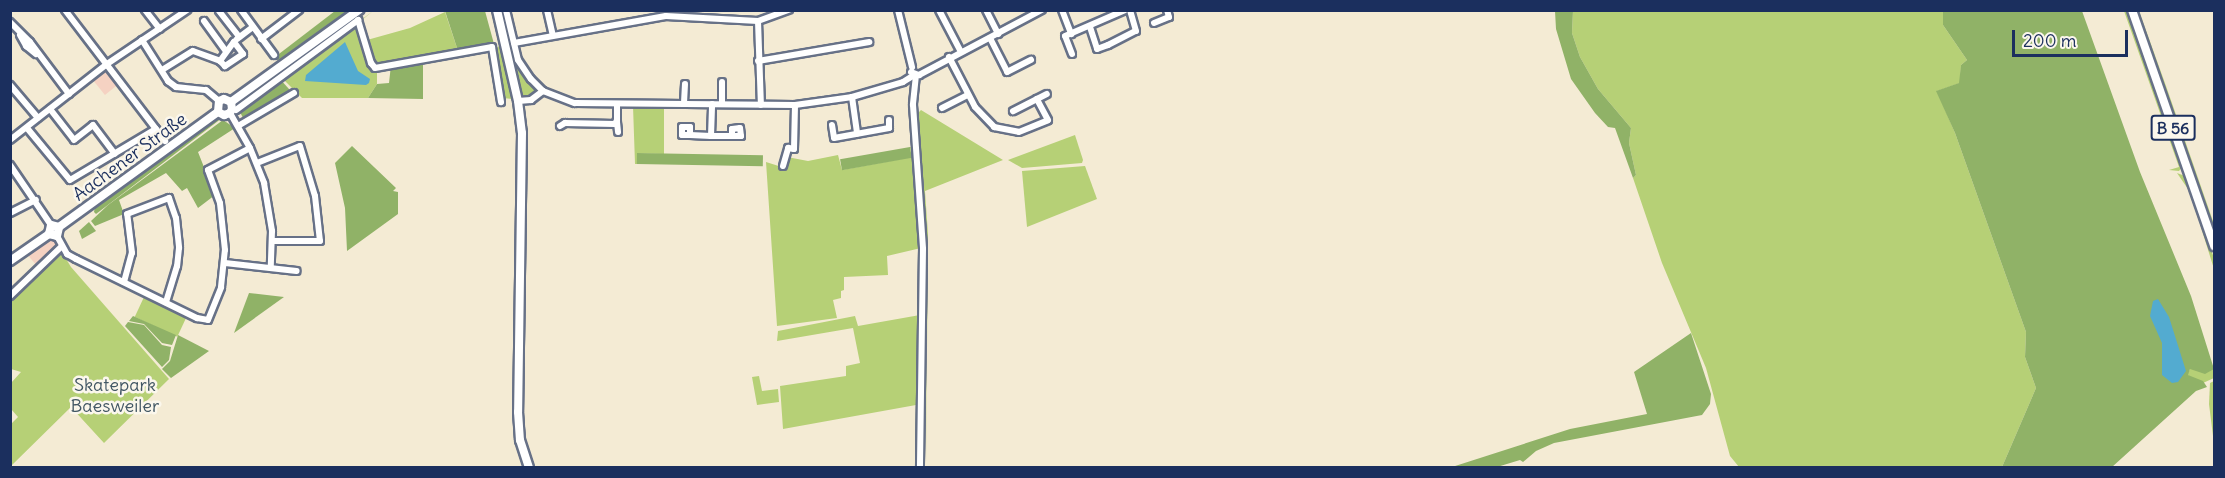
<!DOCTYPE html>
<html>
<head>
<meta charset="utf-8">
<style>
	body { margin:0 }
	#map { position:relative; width:2225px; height:478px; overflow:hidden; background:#f4ebd4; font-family:Delius,sans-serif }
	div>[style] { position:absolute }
	.built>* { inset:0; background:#f5d2c2; transform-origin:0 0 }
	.green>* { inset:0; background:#b6d076; transform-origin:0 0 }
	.forest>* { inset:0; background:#90b267; transform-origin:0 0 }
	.water>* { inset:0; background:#53abd0 }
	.roads { filter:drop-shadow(2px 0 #677187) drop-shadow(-2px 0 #677187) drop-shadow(0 2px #677187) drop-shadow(0 -2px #677187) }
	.minor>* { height:6px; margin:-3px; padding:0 3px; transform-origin:3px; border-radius:3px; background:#fff }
	.major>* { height:8px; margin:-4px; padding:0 4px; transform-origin:4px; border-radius:4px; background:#fff }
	span { translate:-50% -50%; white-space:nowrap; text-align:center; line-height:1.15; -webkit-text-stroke:5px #fbf7ec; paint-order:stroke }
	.shield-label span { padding:2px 4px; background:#fbf7ec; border:2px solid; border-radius:4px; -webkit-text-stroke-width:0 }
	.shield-label { font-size:16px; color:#1b2f5e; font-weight:700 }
	.street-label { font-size:18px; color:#1b2f5e }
	.park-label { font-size:18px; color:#425764 }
	.frame { position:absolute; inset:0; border:12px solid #1b2f5e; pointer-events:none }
	.scale { position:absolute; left:2012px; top:30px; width:116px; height:27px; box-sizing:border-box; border:3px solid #1b2f5e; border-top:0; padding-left:8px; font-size:18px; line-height:21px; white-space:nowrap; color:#1b2f5e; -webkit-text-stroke:4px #fbf7ec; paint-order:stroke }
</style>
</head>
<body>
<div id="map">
	<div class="built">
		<i style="left:107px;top:69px;width:19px;height:18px;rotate:51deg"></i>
		<i style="clip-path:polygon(49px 239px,53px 239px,58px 246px,37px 266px,26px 253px)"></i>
	</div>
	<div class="green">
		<i style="clip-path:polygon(373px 11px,362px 20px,367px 40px,410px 28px,445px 12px,458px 51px,373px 65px,361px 20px)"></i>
		<i style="clip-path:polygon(500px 11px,503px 11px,517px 62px,537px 89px,533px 96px,524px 96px,520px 91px)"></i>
		<i style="clip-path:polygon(1573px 11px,1943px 11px,1943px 25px,1967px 60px,1961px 65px,1960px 83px,1937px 91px,1955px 133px,2026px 332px,2025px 357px,2036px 388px,2002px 467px,1739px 467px,1730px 456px,1706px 368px,1662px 263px,1633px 178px,1636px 175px,1629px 143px,1631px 128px,1598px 89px,1580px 57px,1572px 33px)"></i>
		<i style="clip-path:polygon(2124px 11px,2127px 11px,2182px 167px,2179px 171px,2169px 170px,2179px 167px)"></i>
		<i style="clip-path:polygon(2135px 11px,2139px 11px,2166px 86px,2214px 224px,2214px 235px)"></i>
		<i style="clip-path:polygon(357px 23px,377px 70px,377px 84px,368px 98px,302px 98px,281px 77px)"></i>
		<i style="clip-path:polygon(499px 46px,502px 48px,513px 97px,512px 99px,503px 98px,496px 49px)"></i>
		<i style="clip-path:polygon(633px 106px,664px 108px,664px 154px,637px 153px,637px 164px,635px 164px)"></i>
		<i style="clip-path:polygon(921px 110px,1003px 160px,925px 191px,928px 234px,926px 468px,927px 235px,918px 113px)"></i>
		<i style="clip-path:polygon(1075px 135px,1083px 160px,1082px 163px,1022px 168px,1008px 160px)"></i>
		<i style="clip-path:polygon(910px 147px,912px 147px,915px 166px,921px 248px,887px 256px,888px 275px,844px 277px,844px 290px,841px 291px,841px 298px,833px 300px,837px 318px,777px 326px,766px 162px,785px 168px,787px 157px,808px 161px,838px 155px,842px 170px,912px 157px)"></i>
		<i style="clip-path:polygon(1085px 166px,1097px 199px,1027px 227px,1022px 171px)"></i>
		<i style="clip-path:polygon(2177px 173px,2185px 176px,2214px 258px,2214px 269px,2190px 192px)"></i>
		<i style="clip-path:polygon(60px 249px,71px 267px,169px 379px,104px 443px,71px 407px,11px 466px,11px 424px,18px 417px,11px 409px,11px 383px,21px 372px,11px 369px,11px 298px)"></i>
		<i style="left:144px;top:297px;width:47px;height:22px;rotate:25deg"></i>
		<i style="clip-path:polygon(920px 315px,918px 467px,915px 467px,916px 405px,783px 429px,780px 386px,846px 376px,846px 366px,860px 363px,853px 328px,777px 341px,778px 331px,855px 316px,858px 326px)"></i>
		<i style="clip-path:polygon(2190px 369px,2214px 369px,2214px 378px,2203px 383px,2187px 375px)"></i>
		<i style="clip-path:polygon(759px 376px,762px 391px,778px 389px,779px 402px,757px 405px,752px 377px)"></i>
		<i style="clip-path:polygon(2214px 381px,2214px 444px,2209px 404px,2210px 383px)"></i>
	</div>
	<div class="forest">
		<i style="clip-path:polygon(2058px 10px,2082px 11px,2140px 172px,2191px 296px,2214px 369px,2205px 374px,2190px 369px,2188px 375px,2203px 381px,2207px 387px,2196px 391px,2112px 467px,2002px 467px,2036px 388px,2025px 357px,2026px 332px,1955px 133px,1936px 91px,1959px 83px,1961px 65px,1967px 60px,1943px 25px,1943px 11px)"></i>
		<i style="clip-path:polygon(335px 11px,349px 11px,278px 61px,275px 57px)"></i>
		<i style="clip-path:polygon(445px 11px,485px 11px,494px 44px,458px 51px)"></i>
		<i style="clip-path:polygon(1555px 11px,1573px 11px,1572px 33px,1580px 57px,1598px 89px,1631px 128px,1629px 143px,1636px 175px,1633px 178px,1615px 128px,1608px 127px,1595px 113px,1571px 79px,1556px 29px)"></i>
		<i style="clip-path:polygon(423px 59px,423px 99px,368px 98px,377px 84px,389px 83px,391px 65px)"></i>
		<i style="clip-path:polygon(279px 78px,289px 89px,289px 93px,244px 120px,239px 110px)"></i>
		<i style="clip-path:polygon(222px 118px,96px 214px,94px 212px,95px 207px,216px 119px)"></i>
		<i style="clip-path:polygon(223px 120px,235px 128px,198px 152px,215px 195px,198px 208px,187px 188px,182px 191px,166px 173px,119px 200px,124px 214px,95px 226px,91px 221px,108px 205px)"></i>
		<i style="clip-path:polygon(352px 146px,396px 188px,393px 191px,398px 192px,398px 214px,347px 251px,345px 208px,335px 163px)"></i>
		<i style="left:910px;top:147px;width:11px;height:71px;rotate:80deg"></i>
		<i style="left:637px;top:153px;width:126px;height:11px;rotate:1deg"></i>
		<i style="clip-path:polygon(89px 222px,96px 231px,82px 239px,79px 231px)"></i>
		<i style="clip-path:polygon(249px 293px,284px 297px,234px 333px)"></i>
		<i style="clip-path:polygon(133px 316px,176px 335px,172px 345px,162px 343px,144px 324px,129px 321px)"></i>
		<i style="clip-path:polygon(128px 322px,144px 325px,162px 345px,171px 347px,169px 360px,162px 367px,125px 326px)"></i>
		<i style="clip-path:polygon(1691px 333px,1711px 394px,1710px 404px,1702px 415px,1554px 443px,1536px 451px,1523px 462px,1520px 460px,1497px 467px,1452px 467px,1570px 429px,1647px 414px,1634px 372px)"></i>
		<i style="clip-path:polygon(178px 335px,209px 351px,171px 378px,162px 369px,170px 361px)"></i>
	</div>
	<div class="water">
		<i style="clip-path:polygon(345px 42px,358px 71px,370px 79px,369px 83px,366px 85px,305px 81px,306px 75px)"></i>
		<i style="clip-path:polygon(2158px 299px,2169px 317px,2186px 371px,2178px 382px,2172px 383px,2162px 375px,2162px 343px,2150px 316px,2153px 301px)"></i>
	</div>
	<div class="roads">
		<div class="minor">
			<i style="left:65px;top:10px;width:165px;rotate:52.6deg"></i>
			<i style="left:145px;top:10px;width:24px;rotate:52deg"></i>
			<i style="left:241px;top:10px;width:56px;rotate:53.7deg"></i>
			<i style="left:506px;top:10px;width:51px;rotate:76.5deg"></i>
			<i style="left:518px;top:60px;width:23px;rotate:56deg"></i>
			<i style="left:531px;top:79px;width:17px;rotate:45deg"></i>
			<i style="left:543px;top:91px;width:34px;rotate:21deg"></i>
			<i style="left:575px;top:103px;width:220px;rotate:0.5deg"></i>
			<i style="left:795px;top:105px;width:58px;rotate:-8deg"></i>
			<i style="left:852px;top:97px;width:53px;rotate:-16.4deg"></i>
			<i style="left:903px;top:82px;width:13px;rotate:-32deg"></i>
			<i style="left:547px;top:10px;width:26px;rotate:77deg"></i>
			<i style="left:898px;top:10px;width:59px;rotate:76.2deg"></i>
			<i style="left:939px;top:10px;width:47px;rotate:62.4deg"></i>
			<i style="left:986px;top:10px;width:27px;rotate:63deg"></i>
			<i style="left:1062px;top:10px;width:26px;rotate:69deg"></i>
			<i style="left:219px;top:11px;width:33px;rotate:52deg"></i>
			<i style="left:204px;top:21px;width:37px;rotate:54deg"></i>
			<i style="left:758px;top:21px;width:84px;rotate:88deg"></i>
			<i style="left:10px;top:22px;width:28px;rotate:45deg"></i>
			<i style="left:30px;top:42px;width:65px;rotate:53.1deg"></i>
			<i style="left:1154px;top:23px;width:16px;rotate:-22deg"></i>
			<i style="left:1169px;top:17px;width:7px;rotate:-106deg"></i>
			<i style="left:1090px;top:27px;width:23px;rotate:72deg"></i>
			<i style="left:1097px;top:49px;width:12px;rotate:-20deg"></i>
			<i style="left:1108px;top:45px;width:31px;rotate:-27deg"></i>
			<i style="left:1136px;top:31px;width:22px;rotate:-106deg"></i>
			<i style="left:20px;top:35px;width:13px;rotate:61deg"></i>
			<i style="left:26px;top:46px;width:13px;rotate:39deg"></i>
			<i style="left:990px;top:38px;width:38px;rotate:63deg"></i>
			<i style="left:1007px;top:72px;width:27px;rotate:-27deg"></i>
			<i style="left:237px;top:39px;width:20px;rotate:-37deg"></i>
			<i style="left:261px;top:39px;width:48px;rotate:-37.3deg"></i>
			<i style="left:142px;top:40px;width:49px;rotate:57.6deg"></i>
			<i style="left:168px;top:81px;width:10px;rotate:37deg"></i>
			<i style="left:176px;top:87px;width:30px;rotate:6deg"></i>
			<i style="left:206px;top:90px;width:17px;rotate:40deg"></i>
			<i style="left:234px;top:42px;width:15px;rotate:53deg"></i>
			<i style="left:243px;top:54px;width:22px;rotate:146deg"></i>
			<i style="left:225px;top:66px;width:7px;rotate:-135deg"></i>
			<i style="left:220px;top:61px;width:24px;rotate:-54deg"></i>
			<i style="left:514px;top:43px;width:154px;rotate:-10.1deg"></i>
			<i style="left:666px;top:16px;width:92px;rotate:3.1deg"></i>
			<i style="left:758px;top:21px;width:33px;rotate:-20deg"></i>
			<i style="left:1072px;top:54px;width:19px;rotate:-111deg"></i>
			<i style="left:1065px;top:36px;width:65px;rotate:-23.4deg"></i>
			<i style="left:949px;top:57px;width:56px;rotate:62.5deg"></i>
			<i style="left:975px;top:107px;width:28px;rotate:46deg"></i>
			<i style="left:994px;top:127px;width:25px;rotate:11deg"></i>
			<i style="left:1019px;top:132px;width:31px;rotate:-22deg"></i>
			<i style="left:1048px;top:120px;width:24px;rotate:-118deg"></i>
			<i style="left:1037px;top:99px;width:27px;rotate:153deg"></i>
			<i style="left:758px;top:61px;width:113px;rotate:-9.7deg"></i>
			<i style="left:162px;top:70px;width:36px;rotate:-32deg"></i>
			<i style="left:193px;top:51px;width:29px;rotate:20deg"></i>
			<i style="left:911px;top:72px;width:9px;rotate:21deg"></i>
			<i style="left:919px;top:75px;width:139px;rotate:-27.9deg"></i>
			<i style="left:916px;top:75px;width:30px;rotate:96deg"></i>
			<i style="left:913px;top:105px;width:144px;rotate:86deg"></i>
			<i style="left:923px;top:249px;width:219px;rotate:90.8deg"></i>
			<i style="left:10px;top:85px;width:43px;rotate:49.7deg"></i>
			<i style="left:852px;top:97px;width:37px;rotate:82deg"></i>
			<i style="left:1037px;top:99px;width:11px;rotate:-27deg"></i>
			<i style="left:518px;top:101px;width:13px;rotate:-4deg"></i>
			<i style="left:531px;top:100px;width:15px;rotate:-37deg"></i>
			<i style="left:684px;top:103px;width:19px;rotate:-87deg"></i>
			<i style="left:722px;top:104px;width:22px;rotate:-90deg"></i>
			<i style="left:942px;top:108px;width:29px;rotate:-27deg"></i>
			<i style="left:50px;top:109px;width:39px;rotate:52deg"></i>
			<i style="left:74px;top:140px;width:24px;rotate:-38deg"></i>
			<i style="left:93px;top:125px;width:36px;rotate:53deg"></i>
			<i style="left:236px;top:110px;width:152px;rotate:-36.4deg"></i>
			<i style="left:358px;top:20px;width:45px;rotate:73.2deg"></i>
			<i style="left:371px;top:63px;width:6px;rotate:51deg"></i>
			<i style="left:375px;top:68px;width:119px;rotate:-10.2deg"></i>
			<i style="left:492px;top:47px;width:56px;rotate:80.7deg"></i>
			<i style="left:230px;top:113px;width:40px;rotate:60.3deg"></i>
			<i style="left:250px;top:148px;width:38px;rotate:68deg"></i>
			<i style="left:264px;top:183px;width:49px;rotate:80.5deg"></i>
			<i style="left:272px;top:231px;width:37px;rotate:92deg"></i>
			<i style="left:617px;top:122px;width:10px;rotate:84deg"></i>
			<i style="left:832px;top:125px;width:13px;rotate:81deg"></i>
			<i style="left:834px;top:138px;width:56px;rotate:-10.3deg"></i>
			<i style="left:889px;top:128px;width:8px;rotate:-90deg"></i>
			<i style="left:238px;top:126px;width:65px;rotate:-30.5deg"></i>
			<i style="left:560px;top:126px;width:6px;rotate:-31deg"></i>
			<i style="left:565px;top:123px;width:50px;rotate:1.1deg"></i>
			<i style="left:615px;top:124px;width:4px;rotate:-63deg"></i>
			<i style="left:617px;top:120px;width:16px;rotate:-90deg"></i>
			<i style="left:27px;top:128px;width:67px;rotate:50.4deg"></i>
			<i style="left:70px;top:180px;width:100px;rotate:-30.7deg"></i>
			<i style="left:690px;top:135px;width:8px;rotate:-90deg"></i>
			<i style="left:690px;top:127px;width:8px;rotate:180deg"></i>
			<i style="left:682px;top:127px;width:8px;rotate:90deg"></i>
			<i style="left:682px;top:135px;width:8px"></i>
			<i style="left:690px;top:135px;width:21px;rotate:3deg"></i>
			<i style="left:711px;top:136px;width:30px"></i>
			<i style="left:741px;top:136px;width:8px;rotate:-97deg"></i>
			<i style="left:740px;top:128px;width:8px;rotate:173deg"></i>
			<i style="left:732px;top:129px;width:7px;rotate:90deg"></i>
			<i style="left:711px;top:136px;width:32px;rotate:-88deg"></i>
			<i style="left:10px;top:140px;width:123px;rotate:-38.1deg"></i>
			<i style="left:107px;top:64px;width:97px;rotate:-34deg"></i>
			<i style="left:257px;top:163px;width:46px;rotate:-21.6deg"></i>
			<i style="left:300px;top:146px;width:52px;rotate:73.3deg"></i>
			<i style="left:315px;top:196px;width:45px;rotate:83.7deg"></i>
			<i style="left:320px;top:241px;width:48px;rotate:180deg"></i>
			<i style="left:10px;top:165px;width:73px;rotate:55.7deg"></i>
			<i style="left:783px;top:166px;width:19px;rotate:-74deg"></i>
			<i style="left:788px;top:148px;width:6px;rotate:9deg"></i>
			<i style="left:794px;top:149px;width:44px;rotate:-88.7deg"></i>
			<i style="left:10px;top:213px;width:29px;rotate:-27deg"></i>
			<i style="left:57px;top:236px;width:21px;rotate:61deg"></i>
			<i style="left:67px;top:254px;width:10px;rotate:29deg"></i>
			<i style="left:76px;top:259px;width:135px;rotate:26deg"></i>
			<i style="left:197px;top:318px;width:11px;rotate:10deg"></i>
			<i style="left:208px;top:320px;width:35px;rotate:-68deg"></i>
			<i style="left:221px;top:287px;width:37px;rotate:-84deg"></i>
			<i style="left:225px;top:250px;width:47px;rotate:-96.1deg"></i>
			<i style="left:220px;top:203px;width:35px;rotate:-110deg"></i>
			<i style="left:208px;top:170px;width:47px;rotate:-27.6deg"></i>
			<i style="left:225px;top:263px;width:72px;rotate:6.3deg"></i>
			<i style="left:124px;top:282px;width:30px;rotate:-75deg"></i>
			<i style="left:132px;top:253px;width:39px;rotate:-97deg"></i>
			<i style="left:127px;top:214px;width:45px;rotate:-20.9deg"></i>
			<i style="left:169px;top:198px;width:21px;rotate:71deg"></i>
			<i style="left:176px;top:218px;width:30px;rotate:84deg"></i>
			<i style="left:179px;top:248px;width:18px;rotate:96deg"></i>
			<i style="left:177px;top:266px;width:38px;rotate:107deg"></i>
			<i style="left:10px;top:296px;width:72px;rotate:-43.9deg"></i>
		</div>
		<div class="major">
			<i style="left:497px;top:10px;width:93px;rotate:77deg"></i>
			<i style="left:518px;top:101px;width:32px;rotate:83deg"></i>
			<i style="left:522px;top:133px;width:279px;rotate:90.8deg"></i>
			<i style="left:518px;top:412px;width:28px;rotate:86deg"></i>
			<i style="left:520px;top:440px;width:29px;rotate:72deg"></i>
			<i style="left:2132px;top:10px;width:250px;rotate:70.8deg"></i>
			<i style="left:231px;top:102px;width:158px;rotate:-35.7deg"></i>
			<i style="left:218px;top:112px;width:11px;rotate:-85deg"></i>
			<i style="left:219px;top:101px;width:5px;rotate:-22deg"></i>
			<i style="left:224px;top:99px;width:8px;rotate:23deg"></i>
			<i style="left:218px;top:112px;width:7px;rotate:27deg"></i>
			<i style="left:224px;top:115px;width:6px;rotate:-18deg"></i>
			<i style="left:230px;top:113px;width:4px;rotate:-63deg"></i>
			<i style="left:232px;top:109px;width:7px;rotate:-98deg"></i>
			<i style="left:59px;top:227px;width:196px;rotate:-35.9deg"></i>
			<i style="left:49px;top:234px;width:8px;rotate:14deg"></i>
			<i style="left:57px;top:236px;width:9px;rotate:-77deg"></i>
			<i style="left:49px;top:234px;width:9px;rotate:-77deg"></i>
			<i style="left:51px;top:225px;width:8px;rotate:14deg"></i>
			<i style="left:10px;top:261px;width:47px;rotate:-34.7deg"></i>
		</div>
	</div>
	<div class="shield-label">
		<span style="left:2173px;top:128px">B 56</span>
	</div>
	<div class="street-label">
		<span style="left:130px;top:157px;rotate:-36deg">Aachener Straße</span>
	</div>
	<div class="park-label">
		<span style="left:115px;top:396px">Skatepark<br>Baesweiler</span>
	</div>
	<div class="frame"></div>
	<div class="scale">200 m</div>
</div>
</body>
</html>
